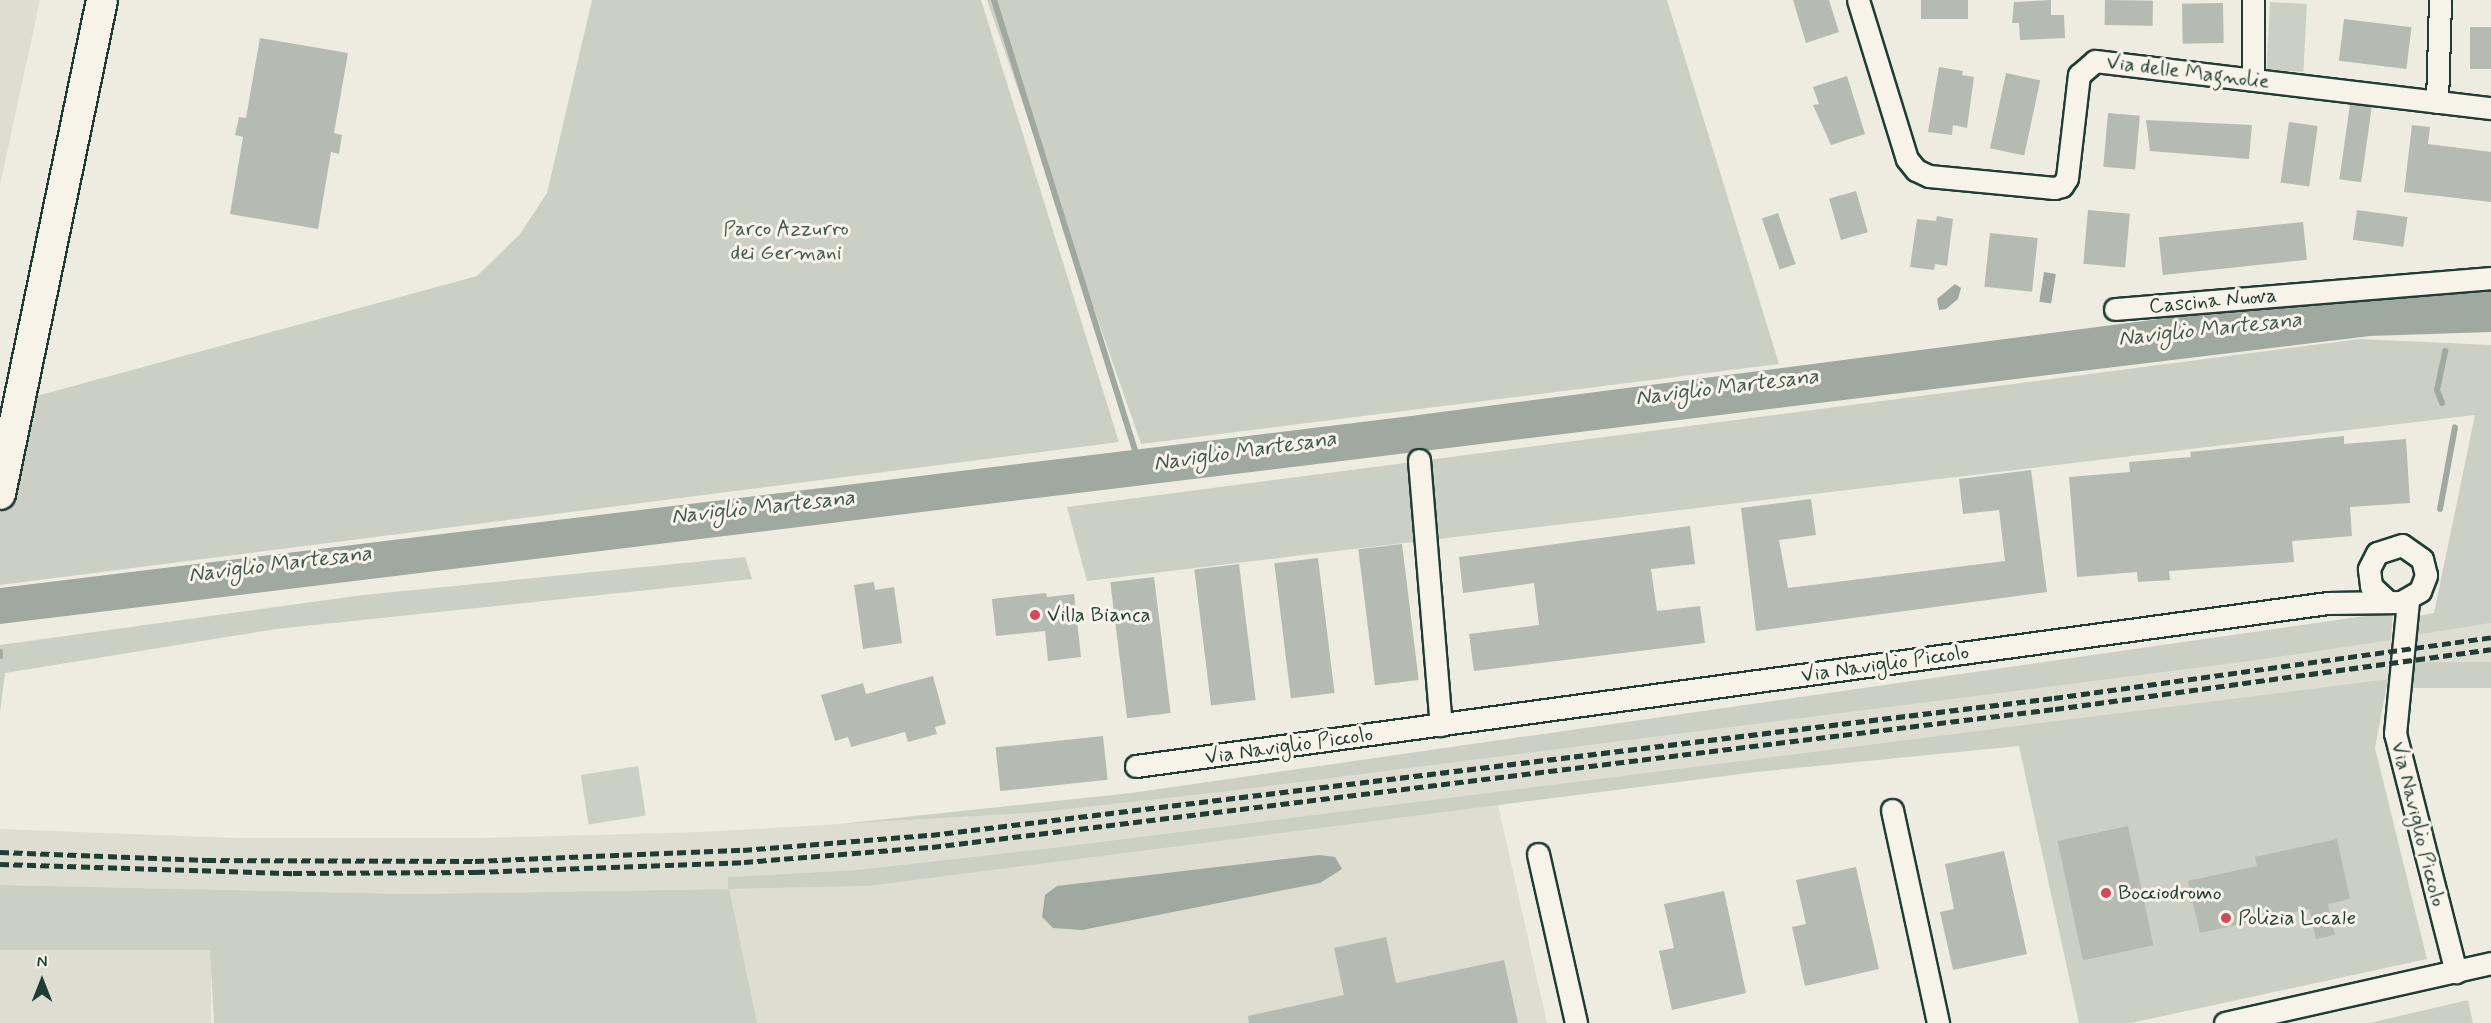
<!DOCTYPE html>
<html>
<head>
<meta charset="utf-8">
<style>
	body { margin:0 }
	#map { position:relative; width:2491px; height:1023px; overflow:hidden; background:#eeece1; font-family:Mynerve,sans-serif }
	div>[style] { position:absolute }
	.built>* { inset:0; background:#ddddd2; transform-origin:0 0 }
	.green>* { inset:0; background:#cccfc4; transform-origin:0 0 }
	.water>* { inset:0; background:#9fa99f; transform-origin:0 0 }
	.stream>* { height:6px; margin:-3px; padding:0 3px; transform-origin:3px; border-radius:3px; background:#9fa99f }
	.building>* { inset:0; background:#b5bbb0; transform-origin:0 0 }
	.roads { filter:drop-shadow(2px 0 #1f3d34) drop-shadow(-2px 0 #1f3d34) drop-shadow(0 2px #1f3d34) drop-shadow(0 -2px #1f3d34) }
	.minor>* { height:21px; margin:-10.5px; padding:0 10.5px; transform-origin:10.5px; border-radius:10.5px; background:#f7f3e8 }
	.secondary>* { height:30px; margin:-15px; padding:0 15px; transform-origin:15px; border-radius:15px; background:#f7f3e8 }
	.rail>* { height:4.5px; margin-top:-2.25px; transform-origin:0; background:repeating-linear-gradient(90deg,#1f3d34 0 9px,transparent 0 13.5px) }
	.dots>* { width:16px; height:16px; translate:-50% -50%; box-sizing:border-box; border:3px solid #f7f3e8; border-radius:50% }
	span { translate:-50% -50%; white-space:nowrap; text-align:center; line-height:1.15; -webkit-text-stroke:6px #f7f3e8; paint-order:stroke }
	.street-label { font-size:21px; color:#1f3d34 }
	.park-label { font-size:21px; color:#425a51 }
	.poi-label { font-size:21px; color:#1f3d34 }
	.left { translate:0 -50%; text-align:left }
	.water-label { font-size:22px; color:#3f584f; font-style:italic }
	.north { position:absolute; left:12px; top:951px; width:60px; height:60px; -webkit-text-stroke:4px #f7f3e8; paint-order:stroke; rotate:0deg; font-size:16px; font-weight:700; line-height:24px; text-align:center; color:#1f3d34 }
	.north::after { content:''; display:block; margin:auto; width:21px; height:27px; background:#1f3d34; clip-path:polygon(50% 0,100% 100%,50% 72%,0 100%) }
</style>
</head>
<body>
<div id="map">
	<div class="built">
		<i style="clip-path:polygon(0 0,40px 0,0 185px)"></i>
		<i style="clip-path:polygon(2491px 623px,2491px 662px,2414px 675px,2417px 635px)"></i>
		<i style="clip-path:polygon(2391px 640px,2388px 679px,1060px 847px,856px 870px,728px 877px,729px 889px,869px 886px,1498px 805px,1547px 1023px,757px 1023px,728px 889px,410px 894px,0 885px,0 829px,237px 838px,480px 838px,702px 832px,1030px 813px)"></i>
		<i style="left:0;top:950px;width:211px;height:73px"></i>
	</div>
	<div class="green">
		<i style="clip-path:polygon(592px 0,981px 0,1119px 442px,0 585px,0 406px,477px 276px,520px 234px,547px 193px)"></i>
		<i style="clip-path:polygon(987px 0,1667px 0,1779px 364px,1141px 444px)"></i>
		<i style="left:2270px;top:2px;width:37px;height:68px;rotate:3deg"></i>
		<i style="clip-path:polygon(2360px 339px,2491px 345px,2491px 623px,2417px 635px,2418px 616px,2434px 613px,2475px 415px,1087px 581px,1067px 507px)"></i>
		<i style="clip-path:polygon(745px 557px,752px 579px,276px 629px,5px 673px,0 712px,0 645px,363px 595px)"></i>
		<i style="clip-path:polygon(2393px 612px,2391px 640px,2257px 660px,1220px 792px,1030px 813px,839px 824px,1131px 793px)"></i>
		<i style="left:2491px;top:662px;width:26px;height:78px;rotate:90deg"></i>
		<i style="clip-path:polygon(2388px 679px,2375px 748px,2427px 959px,2131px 1023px,2079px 1023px,2019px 746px,1756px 772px,869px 886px,729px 889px,757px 1023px,214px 1023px,210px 950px,0 950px,0 885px,410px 894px,728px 889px,728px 877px,856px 870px,1060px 847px)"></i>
		<i style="left:638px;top:766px;width:50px;height:58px;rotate:81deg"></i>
		<i style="clip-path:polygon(2468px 1000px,2473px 1023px,2370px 1023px)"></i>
	</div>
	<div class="water">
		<i style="left:2044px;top:272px;width:12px;height:30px;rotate:9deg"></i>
		<i style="clip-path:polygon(1955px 284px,1961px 288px,1958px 299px,1946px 309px,1939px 310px,1937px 299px)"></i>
		<i style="clip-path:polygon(2446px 289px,2491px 289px,2491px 332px,2370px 336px,0 624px,0 588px,1403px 417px,2329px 297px)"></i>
		<i style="clip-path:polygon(1319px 855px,1335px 857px,1342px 869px,1320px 883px,1082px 930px,1053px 928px,1042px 917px,1045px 895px,1057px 886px)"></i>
	</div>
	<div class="stream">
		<i style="left:994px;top:0;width:479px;rotate:72.6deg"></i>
		<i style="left:2442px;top:403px;width:14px;rotate:-111deg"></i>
		<i style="left:2437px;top:390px;width:40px;rotate:-78deg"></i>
		<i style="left:2440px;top:509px;width:83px;rotate:-79.6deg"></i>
		<i style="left:0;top:656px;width:4px;rotate:-90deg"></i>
	</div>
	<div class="building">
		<i style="clip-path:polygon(1793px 0,1829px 0,1839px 32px,1806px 43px)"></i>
		<i style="left:1921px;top:0;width:47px;height:19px"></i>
		<i style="clip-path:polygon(2051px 0,2051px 15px,2064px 15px,2065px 38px,2020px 40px,2019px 23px,2012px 23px,2014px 2px)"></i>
		<i style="left:2105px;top:0;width:48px;height:25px;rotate:1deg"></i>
		<i style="left:2223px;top:3px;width:40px;height:41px;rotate:89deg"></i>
		<i style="left:2344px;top:19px;width:68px;height:42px;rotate:7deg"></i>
		<i style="left:2470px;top:27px;width:21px;height:42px"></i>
		<i style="clip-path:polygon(260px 38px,348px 53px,334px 133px,342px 135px,339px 154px,331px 152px,318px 229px,230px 214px,243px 137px,235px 135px,239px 117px,246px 118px)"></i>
		<i style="clip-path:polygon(1939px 67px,1963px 71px,1962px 75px,1974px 77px,1967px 128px,1953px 125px,1952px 135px,1928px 132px)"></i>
		<i style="left:2006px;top:73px;width:35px;height:77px;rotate:12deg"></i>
		<i style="clip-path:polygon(1847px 76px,1865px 134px,1831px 145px,1813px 105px,1819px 104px,1813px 87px)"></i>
		<i style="left:2350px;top:104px;width:22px;height:76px;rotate:8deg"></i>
		<i style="left:2108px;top:113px;width:32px;height:54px;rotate:5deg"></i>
		<i style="clip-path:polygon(2146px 120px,2252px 125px,2249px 159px,2150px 151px)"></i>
		<i style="left:2289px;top:122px;width:29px;height:61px;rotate:8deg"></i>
		<i style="clip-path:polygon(2412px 125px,2430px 127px,2428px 144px,2491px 152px,2491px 202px,2404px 192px)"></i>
		<i style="left:1856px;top:191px;width:43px;height:28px;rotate:74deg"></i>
		<i style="left:2088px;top:210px;width:42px;height:54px;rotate:5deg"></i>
		<i style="left:2357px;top:210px;width:51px;height:30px;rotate:8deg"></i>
		<i style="left:1778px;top:213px;width:54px;height:17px;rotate:71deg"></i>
		<i style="clip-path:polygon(1937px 216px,1953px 219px,1947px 266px,1935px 264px,1934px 270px,1910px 267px,1917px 219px,1936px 221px)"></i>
		<i style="left:2303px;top:222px;width:38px;height:145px;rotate:84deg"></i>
		<i style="left:1990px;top:233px;width:48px;height:54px;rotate:6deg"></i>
		<i style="clip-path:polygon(2344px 436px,2344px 444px,2406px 439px,2410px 503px,2350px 507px,2352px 536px,2292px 541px,2294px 562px,2169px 571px,2170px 580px,2138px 582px,2137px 572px,2077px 577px,2069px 477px,2130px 472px,2129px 462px,2191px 457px,2190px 452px)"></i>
		<i style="clip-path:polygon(2031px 470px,2047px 592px,1756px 631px,1741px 508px,1811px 499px,1816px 535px,1779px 540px,1788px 588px,2005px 561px,1999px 510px,1963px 514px,1959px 479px)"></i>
		<i style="clip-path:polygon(1690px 526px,1695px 564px,1651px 569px,1657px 611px,1700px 606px,1705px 643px,1474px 671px,1469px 634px,1539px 625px,1534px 583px,1463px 593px,1459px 557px)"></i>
		<i style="left:1402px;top:544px;width:137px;height:44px;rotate:83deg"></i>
		<i style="left:1318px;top:558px;width:136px;height:44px;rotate:83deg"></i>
		<i style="left:1239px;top:564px;width:137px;height:45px;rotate:83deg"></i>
		<i style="left:1154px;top:577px;width:137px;height:44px;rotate:83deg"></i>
		<i style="clip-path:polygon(874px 582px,875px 590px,894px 587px,902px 643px,863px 649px,854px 585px)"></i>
		<i style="clip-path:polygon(1046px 593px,1047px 597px,1074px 594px,1081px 657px,1048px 661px,1045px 631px,996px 636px,992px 599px)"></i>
		<i style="clip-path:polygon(933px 676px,946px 724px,935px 727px,937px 734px,908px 742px,905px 732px,851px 747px,848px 737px,835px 741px,821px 695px,863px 683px,866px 694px)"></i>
		<i style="left:1103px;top:736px;width:44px;height:108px;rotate:84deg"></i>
		<i style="left:2128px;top:826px;width:122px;height:72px;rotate:78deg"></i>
		<i style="clip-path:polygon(2337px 839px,2350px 899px,2328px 904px,2335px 935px,2316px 939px,2309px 909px,2200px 933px,2188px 881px,2257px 866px,2255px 857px)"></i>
		<i style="clip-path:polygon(2004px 851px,2027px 954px,1953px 970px,1940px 912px,1954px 909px,1945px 864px)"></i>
		<i style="clip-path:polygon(1856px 867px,1879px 969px,1805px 986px,1792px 927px,1806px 924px,1796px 880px)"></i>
		<i style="clip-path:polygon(1724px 891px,1746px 993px,1672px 1010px,1659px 951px,1674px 948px,1664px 904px)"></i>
		<i style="clip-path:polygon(1386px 937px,1396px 983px,1504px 960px,1518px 1023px,1249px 1023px,1248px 1016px,1344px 995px,1334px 948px)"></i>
	</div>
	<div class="roads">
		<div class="minor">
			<i style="left:1858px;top:0;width:166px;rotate:72.9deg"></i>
			<i style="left:1907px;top:159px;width:14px;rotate:51deg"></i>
			<i style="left:1916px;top:170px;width:14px;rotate:25deg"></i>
			<i style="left:1929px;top:176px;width:126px;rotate:5.5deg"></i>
			<i style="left:2054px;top:188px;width:8px;rotate:-14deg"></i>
			<i style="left:2062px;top:186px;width:9px;rotate:-58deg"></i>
			<i style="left:2067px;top:178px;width:104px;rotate:-83.4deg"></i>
			<i style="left:2079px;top:75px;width:21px;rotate:-41deg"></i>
			<i style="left:2095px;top:61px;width:399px;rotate:6.8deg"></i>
			<i style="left:2253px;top:79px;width:79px;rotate:-90deg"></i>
			<i style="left:2437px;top:102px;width:102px;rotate:-88.3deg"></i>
			<i style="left:2115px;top:309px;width:377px;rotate:-4.7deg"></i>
			<i style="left:1419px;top:460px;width:266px;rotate:85.3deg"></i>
			<i style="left:2408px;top:601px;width:133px;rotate:95.6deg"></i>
			<i style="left:2395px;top:733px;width:247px;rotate:75.7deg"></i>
			<i style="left:1136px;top:766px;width:1203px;rotate:-7.79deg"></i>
			<i style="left:2328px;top:603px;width:73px;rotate:-0.8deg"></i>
			<i style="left:2401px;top:602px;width:22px;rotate:-30deg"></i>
			<i style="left:2420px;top:591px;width:17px;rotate:-69deg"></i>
			<i style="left:2426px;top:575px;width:16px;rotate:-104deg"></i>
			<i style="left:2422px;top:559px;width:24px;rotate:-145deg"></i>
			<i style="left:2402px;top:545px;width:26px;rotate:162deg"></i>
			<i style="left:2377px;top:553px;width:18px;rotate:117deg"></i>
			<i style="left:2369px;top:569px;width:17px;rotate:83deg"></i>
			<i style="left:2371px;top:586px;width:22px;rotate:43deg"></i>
			<i style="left:1892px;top:810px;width:218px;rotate:77.8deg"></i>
			<i style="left:1538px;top:854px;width:173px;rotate:77.3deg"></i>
			<i style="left:2225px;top:1023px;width:273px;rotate:-12.7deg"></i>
		</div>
		<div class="secondary">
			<i style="left:0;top:494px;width:504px;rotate:-78.33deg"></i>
		</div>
	</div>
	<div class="rail">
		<i style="left:0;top:852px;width:207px;rotate:2.2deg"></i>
		<i style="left:207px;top:860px;width:268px;rotate:0.2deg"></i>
		<i style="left:475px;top:861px;width:268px;rotate:-2.4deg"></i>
		<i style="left:743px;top:850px;width:189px;rotate:-4.6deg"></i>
		<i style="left:931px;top:835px;width:1131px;rotate:-6.96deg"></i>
		<i style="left:2054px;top:698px;width:441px;rotate:-7.9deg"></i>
		<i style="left:0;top:864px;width:293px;rotate:1.8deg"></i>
		<i style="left:293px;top:873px;width:183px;rotate:-0.3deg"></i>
		<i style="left:476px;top:872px;width:268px;rotate:-2.1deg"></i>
		<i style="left:744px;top:862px;width:189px;rotate:-4.6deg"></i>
		<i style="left:932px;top:847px;width:1131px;rotate:-7.01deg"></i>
		<i style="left:2055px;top:709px;width:440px;rotate:-7.8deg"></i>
	</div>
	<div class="dots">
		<i style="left:1035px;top:615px;background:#d1495b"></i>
		<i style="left:2106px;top:893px;background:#d1495b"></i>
		<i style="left:2226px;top:918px;background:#d1495b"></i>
	</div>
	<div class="street-label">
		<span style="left:2188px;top:72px;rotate:7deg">Via delle Magnolie</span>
		<span style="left:2213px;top:301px;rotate:-5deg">Cascina Nuova</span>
		<span style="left:1885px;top:664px;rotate:-8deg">Via Naviglio Piccolo</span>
		<span style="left:1289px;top:746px;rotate:-8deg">Via Naviglio Piccolo</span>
		<span style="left:2418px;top:824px;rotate:76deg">Via Naviglio Piccolo</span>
	</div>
	<div class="park-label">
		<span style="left:786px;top:241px">Parco Azzurro<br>dei Germani</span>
	</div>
	<div class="poi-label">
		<span class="left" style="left:1047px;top:615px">Villa Bianca</span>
		<span class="left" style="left:2118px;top:893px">Bocciodromo</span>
		<span class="left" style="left:2238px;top:918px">Polizia Locale</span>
	</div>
	<div class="water-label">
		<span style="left:2210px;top:330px;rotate:-6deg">Naviglio Martesana</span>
		<span style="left:1727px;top:388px;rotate:-7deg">Naviglio Martesana</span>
		<span style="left:1245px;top:452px;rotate:-8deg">Naviglio Martesana</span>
		<span style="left:763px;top:508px;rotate:-6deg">Naviglio Martesana</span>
		<span style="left:280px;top:565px;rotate:-7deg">Naviglio Martesana</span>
	</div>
	<div class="north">N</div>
</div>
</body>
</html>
